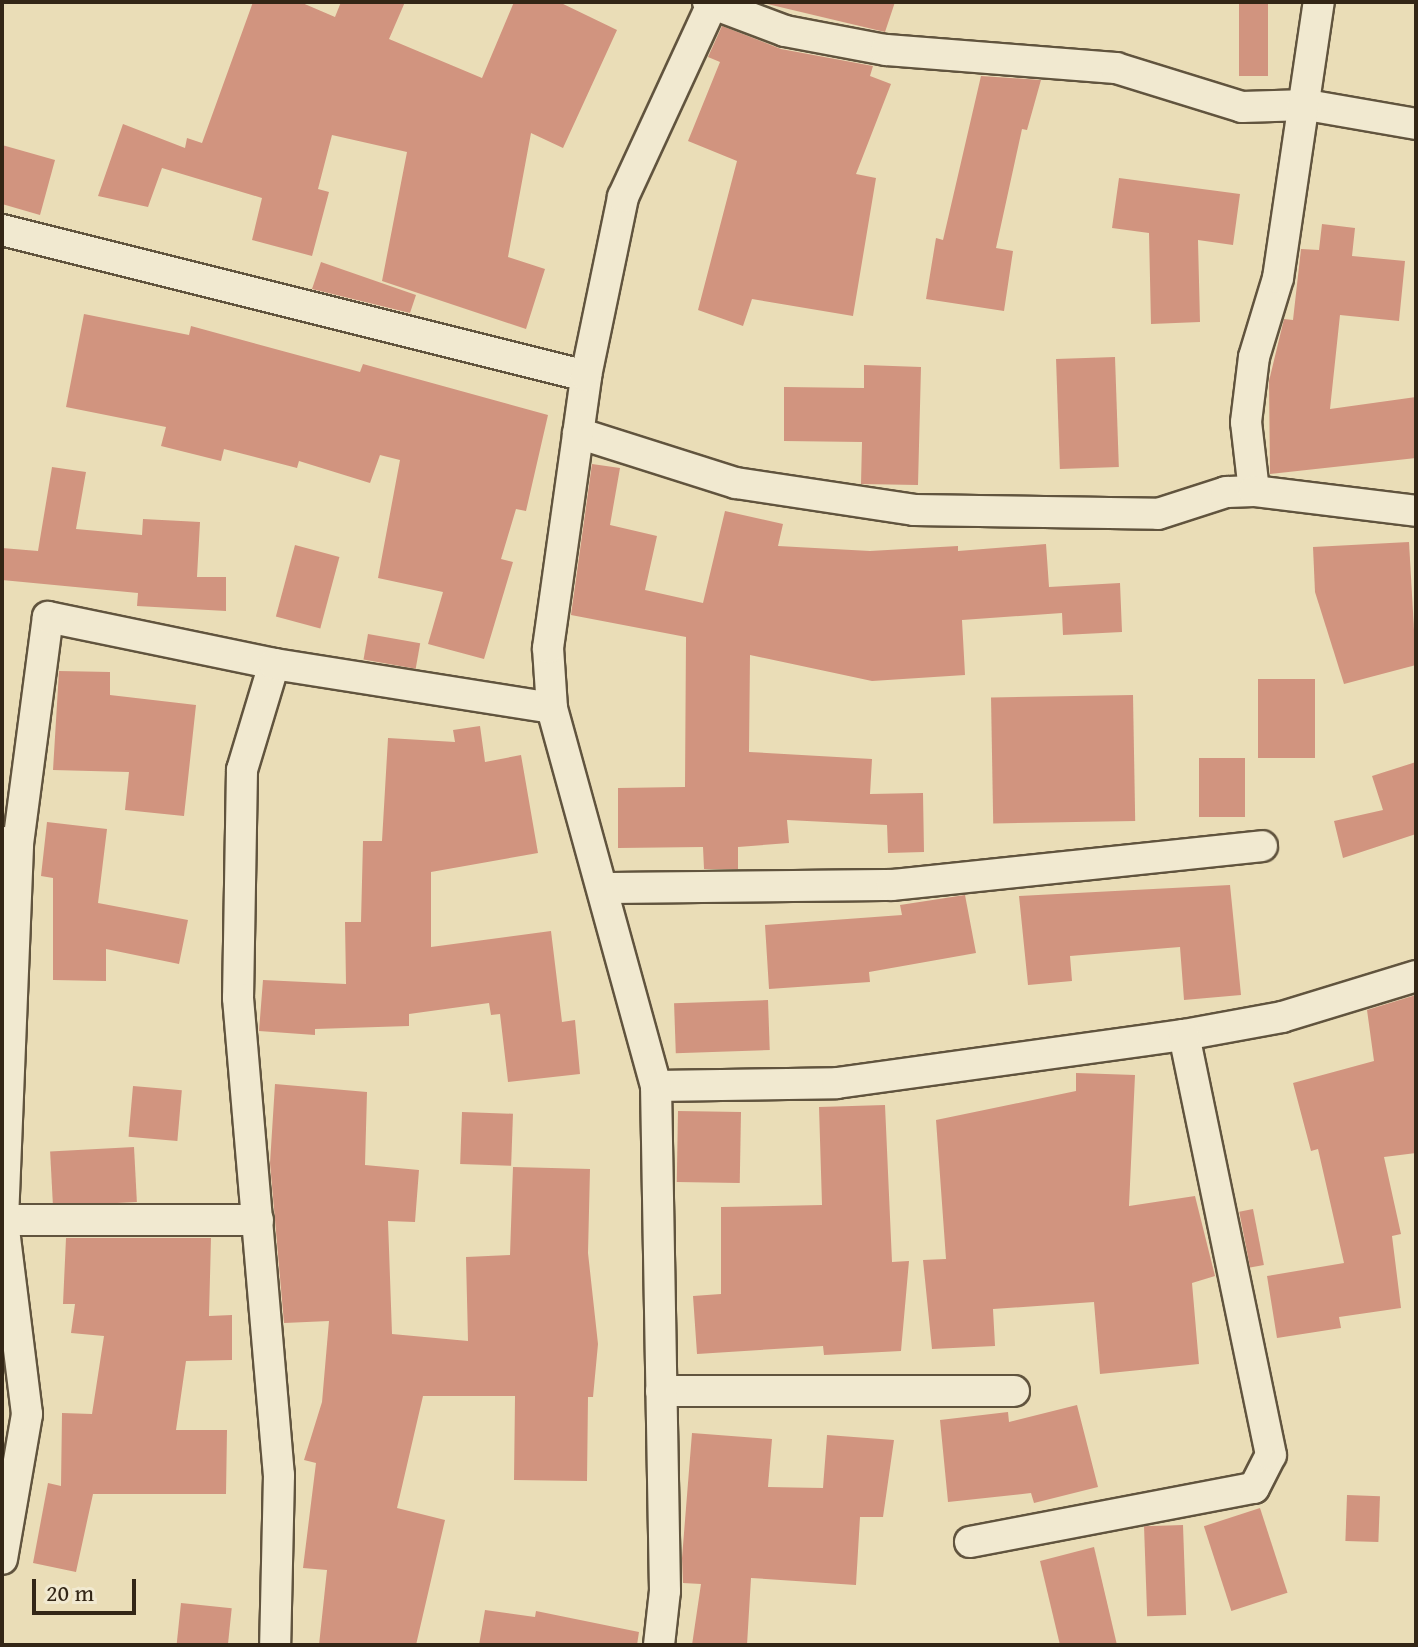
<!DOCTYPE html>
<html>
<head>
<meta charset="utf-8">
<style>
	body { margin:0 }
	#map { position:relative; width:1418px; height:1647px; overflow:hidden; background:#eaddb7; font-family:"Gentium Book Plus",serif }
	div>[style] { position:absolute }
	.building>* { inset:0; background:#d1947f; transform-origin:0 0 }
	.roads { filter:drop-shadow(2px 0 #61543e) drop-shadow(-2px 0 #61543e) drop-shadow(0 2px #61543e) drop-shadow(0 -2px #61543e) }
	.street>* { height:30px; margin:-15px; padding:0 15px; transform-origin:15px; border-radius:15px; background:#f1e9d0 }
	span { translate:-50% -50%; white-space:nowrap; text-align:center; line-height:1.15; -webkit-text-stroke:6px #f1e9d0; paint-order:stroke }
	.frame { position:absolute; inset:0; border:4px solid #332616; pointer-events:none }
	.scale { position:absolute; left:32px; top:1579px; width:104px; height:36px; box-sizing:border-box; border:4px solid #332616; border-top:0; padding-left:10px; font-size:24px; line-height:28px; white-space:nowrap; color:#332616; -webkit-text-stroke:6px #f1e9d0; paint-order:stroke }
</style>
</head>
<body>
<div id="map">
	<div class="building">
		<i style="clip-path:polygon(253px 2px,300px 2px,335px 17px,341px 2px,405px 2px,389px 39px,482px 78px,514px 2px,559px 2px,617px 30px,563px 148px,531px 133px,508px 257px,545px 269px,526px 329px,382px 281px,407px 152px,332px 135px,318px 189px,329px 192px,312px 256px,252px 240px,262px 198px,162px 168px,148px 207px,98px 196px,123px 124px,185px 148px,187px 138px,202px 143px)"></i>
		<i style="clip-path:polygon(759px 2px,895px 2px,885px 32px)"></i>
		<i style="left:1239px;top:2px;width:29px;height:74px"></i>
		<i style="clip-path:polygon(722px 26px,781px 49px,873px 66px,870px 76px,891px 84px,856px 174px,876px 178px,853px 316px,752px 299px,743px 326px,698px 310px,737px 161px,688px 141px,720px 62px,708px 57px)"></i>
		<i style="clip-path:polygon(981px 76px,1041px 80px,1027px 130px,1022px 129px,996px 248px,1013px 251px,1004px 311px,926px 299px,936px 238px,943px 240px)"></i>
		<i style="clip-path:polygon(2px 145px,55px 160px,40px 215px,2px 204px)"></i>
		<i style="clip-path:polygon(1119px 178px,1240px 194px,1233px 245px,1198px 240px,1200px 322px,1151px 324px,1149px 233px,1112px 228px)"></i>
		<i style="clip-path:polygon(1322px 224px,1355px 228px,1352px 256px,1405px 261px,1399px 321px,1340px 315px,1330px 409px,1416px 397px,1416px 458px,1270px 474px,1269px 381px,1284px 319px,1293px 320px,1301px 249px,1319px 250px)"></i>
		<i style="clip-path:polygon(321px 262px,416px 295px,410px 313px,312px 289px)"></i>
		<i style="clip-path:polygon(84px 314px,189px 335px,191px 326px,360px 372px,363px 364px,548px 415px,526px 511px,516px 509px,501px 559px,513px 562px,484px 659px,428px 644px,443px 592px,378px 578px,400px 460px,380px 455px,370px 483px,299px 461px,297px 468px,224px 449px,221px 461px,161px 446px,166px 427px,66px 407px)"></i>
		<i style="left:1115px;top:357px;width:110px;height:59px;rotate:88deg"></i>
		<i style="clip-path:polygon(864px 365px,921px 367px,918px 485px,861px 484px,862px 442px,784px 441px,784px 387px,864px 388px)"></i>
		<i style="clip-path:polygon(592px 464px,620px 468px,610px 525px,657px 536px,645px 590px,703px 603px,725px 511px,783px 524px,778px 546px,870px 551px,958px 546px,958px 551px,1046px 544px,1049px 587px,1120px 583px,1122px 632px,1063px 635px,1062px 613px,962px 620px,965px 675px,872px 681px,750px 655px,749px 752px,872px 759px,870px 794px,923px 793px,924px 852px,888px 853px,887px 825px,787px 820px,789px 843px,738px 847px,738px 869px,704px 869px,703px 847px,618px 848px,618px 788px,685px 787px,686px 637px,571px 615px)"></i>
		<i style="clip-path:polygon(52px 467px,86px 472px,76px 529px,142px 535px,143px 519px,200px 522px,197px 577px,226px 577px,226px 611px,137px 606px,138px 593px,2px 580px,2px 548px,38px 551px)"></i>
		<i style="clip-path:polygon(1409px 542px,1416px 665px,1344px 684px,1315px 592px,1313px 547px)"></i>
		<i style="left:295px;top:545px;width:46px;height:74px;rotate:15deg"></i>
		<i style="left:368px;top:634px;width:53px;height:26px;rotate:10deg"></i>
		<i style="clip-path:polygon(59px 671px,110px 672px,110px 695px,196px 705px,184px 816px,125px 810px,129px 772px,53px 770px)"></i>
		<i style="left:1258px;top:679px;width:57px;height:79px"></i>
		<i style="left:1133px;top:695px;width:126px;height:142px;rotate:89deg"></i>
		<i style="clip-path:polygon(480px 726px,485px 762px,521px 755px,538px 853px,431px 872px,431px 947px,551px 931px,562px 1022px,575px 1020px,580px 1074px,508px 1082px,500px 1014px,491px 1015px,489px 1003px,409px 1014px,409px 1026px,315px 1029px,315px 1035px,259px 1031px,263px 980px,346px 984px,345px 922px,361px 922px,363px 841px,382px 841px,388px 738px,455px 742px,453px 730px)"></i>
		<i style="left:1245px;top:758px;width:59px;height:46px;rotate:90deg"></i>
		<i style="clip-path:polygon(1416px 762px,1416px 834px,1343px 858px,1334px 821px,1383px 810px,1372px 776px)"></i>
		<i style="clip-path:polygon(47px 822px,107px 829px,98px 903px,188px 920px,179px 964px,106px 949px,106px 981px,53px 980px,53px 878px,41px 876px)"></i>
		<i style="clip-path:polygon(1230px 885px,1241px 995px,1184px 1000px,1180px 947px,1070px 956px,1072px 981px,1028px 985px,1019px 896px)"></i>
		<i style="clip-path:polygon(965px 895px,976px 953px,869px 972px,870px 982px,769px 989px,765px 925px,902px 915px,900px 905px)"></i>
		<i style="clip-path:polygon(1416px 995px,1416px 1153px,1384px 1157px,1401px 1234px,1392px 1236px,1401px 1308px,1339px 1317px,1341px 1328px,1277px 1338px,1267px 1276px,1344px 1263px,1318px 1149px,1311px 1151px,1293px 1083px,1374px 1061px,1367px 1010px)"></i>
		<i style="left:768px;top:1000px;width:50px;height:94px;rotate:88deg"></i>
		<i style="clip-path:polygon(1076px 1073px,1135px 1075px,1129px 1206px,1195px 1196px,1215px 1276px,1192px 1283px,1199px 1364px,1100px 1374px,1094px 1302px,993px 1309px,995px 1346px,932px 1349px,923px 1260px,946px 1259px,936px 1120px,1076px 1091px)"></i>
		<i style="clip-path:polygon(275px 1084px,367px 1092px,365px 1165px,419px 1170px,415px 1222px,388px 1221px,392px 1334px,468px 1341px,466px 1257px,510px 1255px,513px 1167px,590px 1169px,588px 1253px,598px 1344px,593px 1397px,588px 1397px,587px 1481px,514px 1480px,515px 1396px,423px 1396px,397px 1508px,445px 1520px,416px 1645px,319px 1645px,327px 1570px,303px 1568px,316px 1463px,304px 1460px,322px 1402px,329px 1321px,284px 1323px,270px 1163px)"></i>
		<i style="left:133px;top:1086px;width:49px;height:51px;rotate:5deg"></i>
		<i style="clip-path:polygon(885px 1105px,892px 1262px,909px 1261px,901px 1351px,824px 1355px,823px 1346px,697px 1354px,693px 1296px,721px 1294px,721px 1207px,822px 1205px,819px 1107px)"></i>
		<i style="left:678px;top:1111px;width:63px;height:71px;rotate:1deg"></i>
		<i style="left:462px;top:1112px;width:51px;height:52px;rotate:2deg"></i>
		<i style="left:134px;top:1147px;width:55px;height:84px;rotate:87deg"></i>
		<i style="left:1253px;top:1209px;width:57px;height:14px;rotate:79deg"></i>
		<i style="clip-path:polygon(66px 1238px,211px 1238px,209px 1316px,232px 1315px,232px 1360px,186px 1361px,176px 1430px,227px 1430px,226px 1494px,93px 1494px,76px 1572px,33px 1563px,48px 1483px,61px 1486px,62px 1413px,92px 1414px,104px 1336px,71px 1333px,75px 1304px,63px 1304px)"></i>
		<i style="clip-path:polygon(1077px 1405px,1098px 1487px,1034px 1503px,1031px 1493px,948px 1502px,940px 1420px,1008px 1412px,1009px 1422px)"></i>
		<i style="clip-path:polygon(692px 1433px,772px 1439px,768px 1487px,823px 1488px,827px 1435px,894px 1440px,883px 1517px,860px 1517px,856px 1585px,751px 1578px,747px 1645px,692px 1645px,701px 1584px,683px 1583px,682px 1558px)"></i>
		<i style="left:1347px;top:1495px;width:33px;height:46px;rotate:2deg"></i>
		<i style="left:1260px;top:1508px;width:89px;height:59px;rotate:72deg"></i>
		<i style="left:1183px;top:1525px;width:90px;height:39px;rotate:88deg"></i>
		<i style="clip-path:polygon(1094px 1547px,1117px 1645px,1060px 1645px,1040px 1561px)"></i>
		<i style="left:181px;top:1603px;width:51px;height:42px;rotate:6deg"></i>
		<i style="clip-path:polygon(485px 1610px,535px 1617px,536px 1611px,639px 1632px,637px 1645px,479px 1645px)"></i>
	</div>
	<div class="roads">
		<div class="street">
			<i style="left:708px;top:2px;width:82px;rotate:20.6deg"></i>
			<i style="left:785px;top:31px;width:103px;rotate:10.7deg"></i>
			<i style="left:886px;top:50px;width:231px;rotate:4.5deg"></i>
			<i style="left:1116px;top:68px;width:132px;rotate:17.2deg"></i>
			<i style="left:1242px;top:107px;width:65px;rotate:-1.8deg"></i>
			<i style="left:1307px;top:105px;width:111px;rotate:9.9deg"></i>
			<i style="left:2px;top:230px;width:602px;rotate:14.04deg"></i>
			<i style="left:578px;top:433px;width:166px;rotate:17.6deg"></i>
			<i style="left:736px;top:483px;width:180px;rotate:8.6deg"></i>
			<i style="left:914px;top:510px;width:244px;rotate:0.9deg"></i>
			<i style="left:1158px;top:514px;width:71px;rotate:-17.9deg"></i>
			<i style="left:1226px;top:492px;width:28px;rotate:-2deg"></i>
			<i style="left:1254px;top:491px;width:69px;rotate:-96.6deg"></i>
			<i style="left:1246px;top:422px;width:65px;rotate:-83deg"></i>
			<i style="left:1254px;top:357px;width:83px;rotate:-73.1deg"></i>
			<i style="left:1278px;top:278px;width:279px;rotate:-81.6deg"></i>
			<i style="left:1254px;top:491px;width:163px;rotate:7deg"></i>
			<i style="left:274px;top:664px;width:111px;rotate:106.8deg"></i>
			<i style="left:242px;top:770px;width:228px;rotate:91deg"></i>
			<i style="left:238px;top:998px;width:479px;rotate:85.1deg"></i>
			<i style="left:279px;top:1475px;width:170px;rotate:91.3deg"></i>
			<i style="left:2px;top:842px;width:16px;rotate:7deg"></i>
			<i style="left:18px;top:844px;width:229px;rotate:-82.5deg"></i>
			<i style="left:48px;top:617px;width:231px;rotate:11.7deg"></i>
			<i style="left:274px;top:664px;width:281px;rotate:9deg"></i>
			<i style="left:603px;top:888px;width:289px;rotate:-0.6deg"></i>
			<i style="left:892px;top:885px;width:372px;rotate:-6deg"></i>
			<i style="left:656px;top:1086px;width:181px;rotate:-0.9deg"></i>
			<i style="left:837px;top:1083px;width:350px;rotate:-7.9deg"></i>
			<i style="left:1184px;top:1035px;width:100px;rotate:-10.4deg"></i>
			<i style="left:1282px;top:1017px;width:140px;rotate:-17deg"></i>
			<i style="left:2px;top:1220px;width:256px"></i>
			<i style="left:661px;top:1391px;width:353px"></i>
			<i style="left:970px;top:1542px;width:289px;rotate:-10.8deg"></i>
			<i style="left:1254px;top:1488px;width:37px;rotate:-63deg"></i>
			<i style="left:1271px;top:1455px;width:429px;rotate:-101.7deg"></i>
			<i style="left:2px;top:1559px;width:147px;rotate:-80.2deg"></i>
			<i style="left:27px;top:1414px;width:195px;rotate:-97.1deg"></i>
			<i style="left:3px;top:1220px;width:376px;rotate:-87.7deg"></i>
			<i style="left:659px;top:1645px;width:54px;rotate:-83.7deg"></i>
			<i style="left:665px;top:1591px;width:505px;rotate:-91.02deg"></i>
			<i style="left:656px;top:1086px;width:392px;rotate:-105.4deg"></i>
			<i style="left:552px;top:708px;width:60px;rotate:-93.8deg"></i>
			<i style="left:548px;top:648px;width:275px;rotate:-82deg"></i>
			<i style="left:586px;top:376px;width:183px;rotate:-78.3deg"></i>
			<i style="left:623px;top:197px;width:215px;rotate:-65.2deg"></i>
		</div>
	</div>
	<div class="frame"></div>
	<div class="scale">20 m</div>
</div>
</body>
</html>
